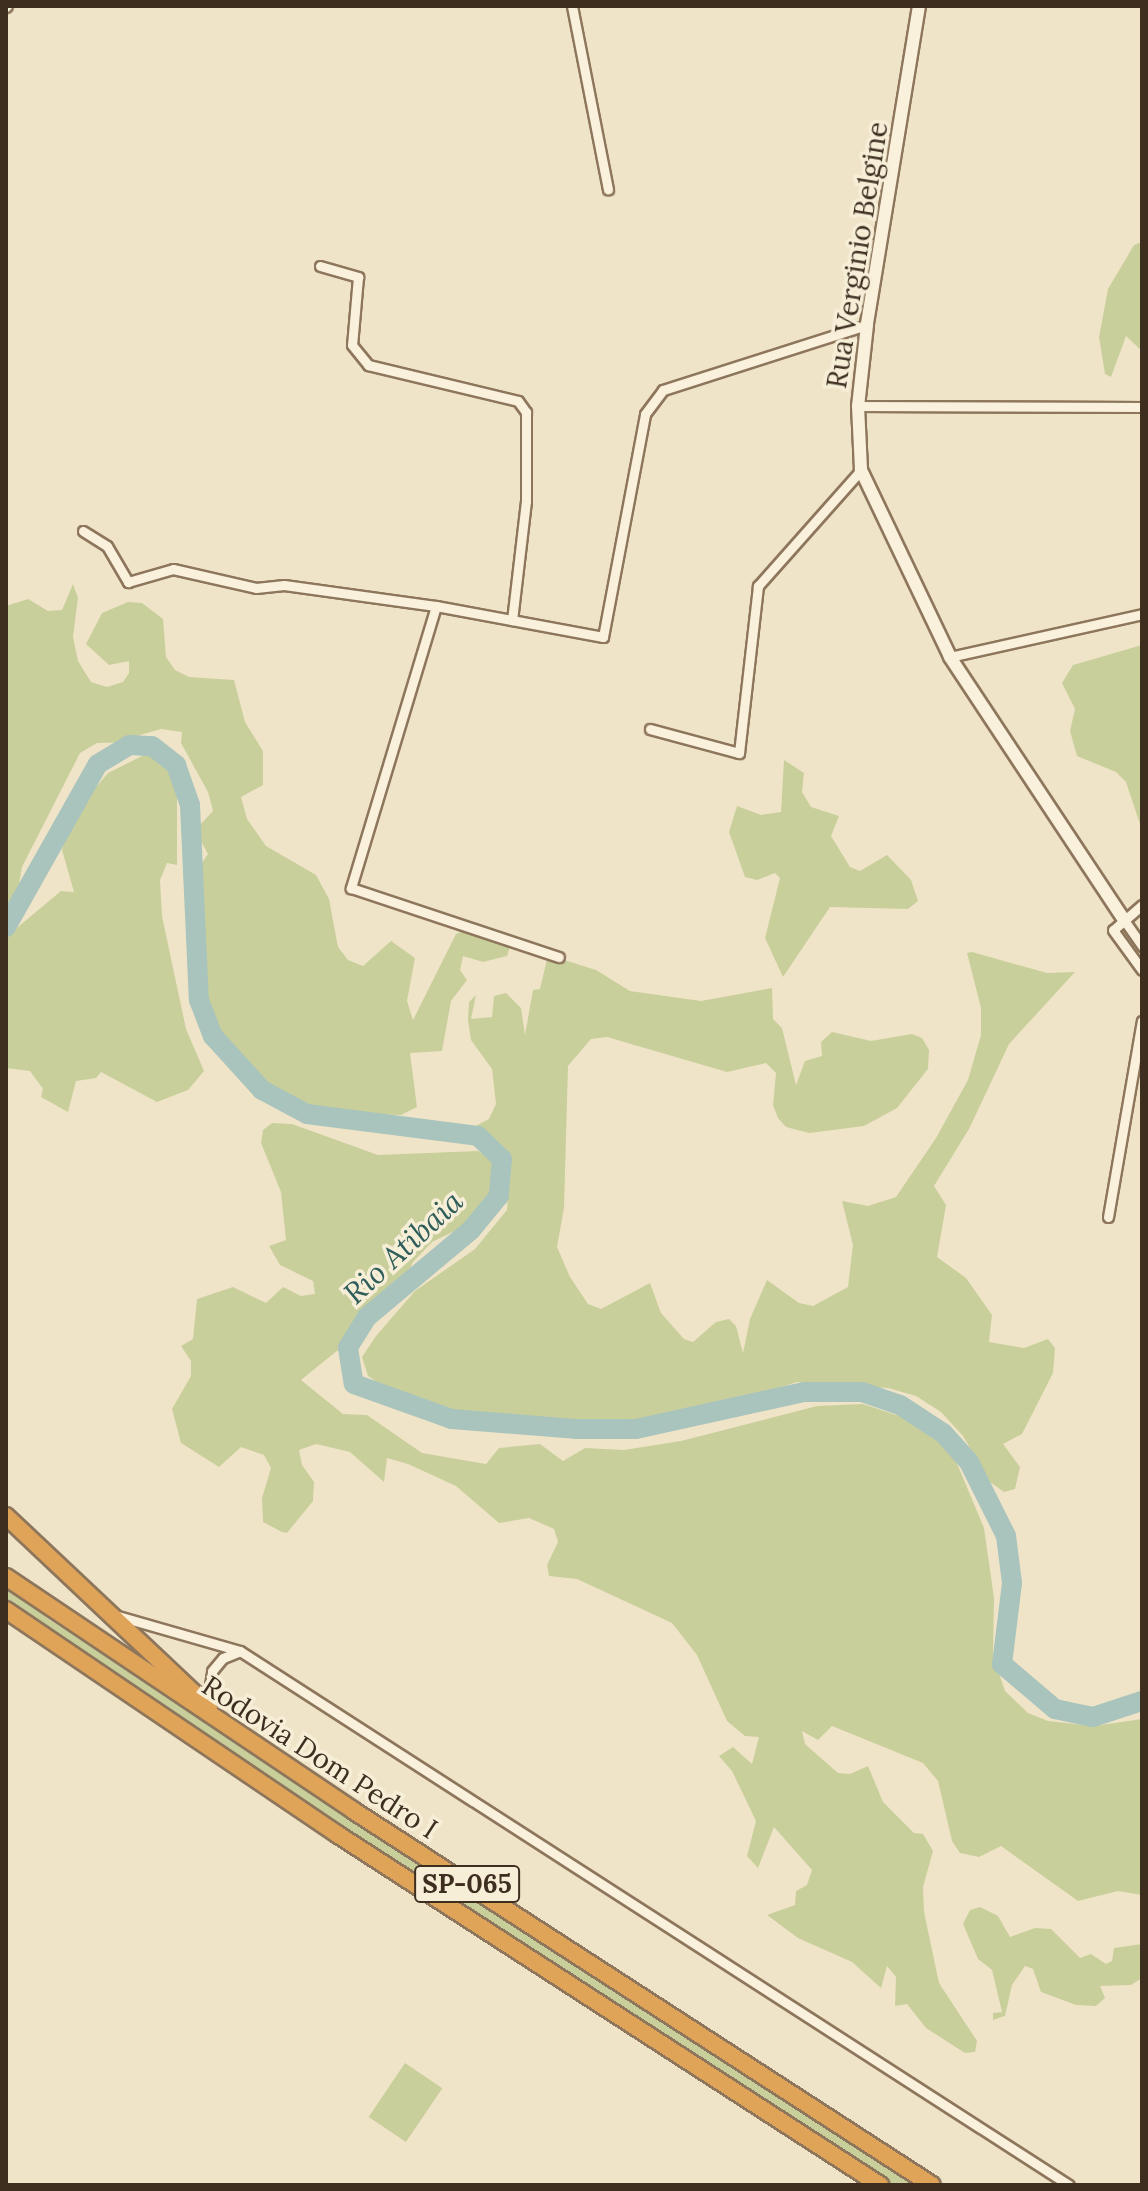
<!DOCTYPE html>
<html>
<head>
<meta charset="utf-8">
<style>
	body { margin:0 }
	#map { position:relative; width:1148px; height:2191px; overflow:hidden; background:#f0e4c8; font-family:Lora,serif }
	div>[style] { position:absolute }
	.green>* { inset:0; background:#c9cf9b; transform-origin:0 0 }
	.river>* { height:20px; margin:-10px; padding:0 10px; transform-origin:10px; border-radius:10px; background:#a9c4bc }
	.roads { filter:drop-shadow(2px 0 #8d765c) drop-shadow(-2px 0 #8d765c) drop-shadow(0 2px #8d765c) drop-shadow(0 -2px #8d765c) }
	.street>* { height:9px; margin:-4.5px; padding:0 4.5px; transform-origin:4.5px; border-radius:4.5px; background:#faf1dc }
	.secondary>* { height:12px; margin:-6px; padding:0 6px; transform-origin:6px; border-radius:6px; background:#faf1dc }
	.highway>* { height:16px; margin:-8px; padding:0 8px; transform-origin:8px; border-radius:8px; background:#e0a458 }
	span { translate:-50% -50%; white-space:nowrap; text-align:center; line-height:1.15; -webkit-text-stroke:7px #f7eed8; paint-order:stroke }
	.shield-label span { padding:2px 6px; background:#f7eed8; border:2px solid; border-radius:6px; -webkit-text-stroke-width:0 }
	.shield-label { font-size:26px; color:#3d2e20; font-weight:700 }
	.street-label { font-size:28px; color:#3d2e20 }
	.water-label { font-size:30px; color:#2f5d5a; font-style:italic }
	.frame { position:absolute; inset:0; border:8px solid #3d2e20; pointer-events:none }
</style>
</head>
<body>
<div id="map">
	<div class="green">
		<i style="clip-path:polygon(1142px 242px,1142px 351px,1126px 336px,1111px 377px,1105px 374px,1099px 337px,1108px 289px,1134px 245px)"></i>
		<i style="clip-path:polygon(73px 584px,78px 598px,73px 637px,78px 661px,91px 682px,107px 687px,123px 682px,129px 673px,129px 661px,109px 665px,86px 644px,102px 613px,128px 602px,142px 603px,163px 619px,166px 657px,175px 670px,189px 677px,234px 680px,245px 722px,263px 751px,263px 785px,241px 797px,247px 819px,266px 846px,316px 875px,329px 899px,338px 947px,348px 960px,363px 966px,391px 941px,415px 958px,407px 1001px,413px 1020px,456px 934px,464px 931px,510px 946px,507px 956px,483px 962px,463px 956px,460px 970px,467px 980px,451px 1001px,442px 1051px,410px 1053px,417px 1107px,401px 1115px,325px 1112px,278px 1094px,229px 1063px,216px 1042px,195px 972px,188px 883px,208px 854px,195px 830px,213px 811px,208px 792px,181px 743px,182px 732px,161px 729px,140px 735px,134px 742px,97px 743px,80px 753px,22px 867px,16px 900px,6px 912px,6px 606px,28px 599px,48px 611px,62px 610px)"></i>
		<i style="clip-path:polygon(1142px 645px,1142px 830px,1126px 782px,1116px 772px,1077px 756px,1070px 731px,1075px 709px,1062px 683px,1073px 665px)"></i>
		<i style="clip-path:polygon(146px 754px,163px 762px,177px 788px,177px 865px,167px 863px,160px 880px,162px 916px,186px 1029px,204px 1071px,188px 1090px,157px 1102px,101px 1072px,96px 1078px,76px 1081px,68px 1112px,41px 1097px,43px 1089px,30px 1071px,6px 1068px,6px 937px,61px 891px,74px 892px,62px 850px,70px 818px,108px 773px)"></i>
		<i style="clip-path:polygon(784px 760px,804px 773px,802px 792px,811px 807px,839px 816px,831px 836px,850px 867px,860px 871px,887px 855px,911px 880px,918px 901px,908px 909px,830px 907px,783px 977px,765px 938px,780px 878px,775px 873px,757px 880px,745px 877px,729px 832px,737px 806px,761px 815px,781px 812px)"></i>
		<i style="clip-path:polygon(972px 952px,1047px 973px,1075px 972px,1009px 1044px,969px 1129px,934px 1186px,946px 1205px,937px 1257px,966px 1278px,992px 1315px,989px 1342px,1024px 1348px,1048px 1339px,1055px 1348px,1053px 1373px,1022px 1434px,1003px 1444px,1020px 1467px,1015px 1489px,1004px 1492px,990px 1482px,963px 1436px,941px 1412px,916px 1396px,888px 1388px,797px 1382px,685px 1419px,582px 1431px,436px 1421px,368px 1376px,362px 1357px,376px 1336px,415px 1291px,475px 1249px,507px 1210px,510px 1165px,494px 1142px,468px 1130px,489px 1119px,496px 1104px,492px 1069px,471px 1040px,468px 1020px,469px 1002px,476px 995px,471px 1019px,492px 1017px,494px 996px,506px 993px,521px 1008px,525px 1035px,533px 990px,540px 989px,548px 955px,596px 970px,630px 991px,701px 1001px,772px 988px,773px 1019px,782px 1028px,796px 1085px,805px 1061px,822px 1056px,821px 1042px,832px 1032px,871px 1041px,912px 1034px,922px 1038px,929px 1050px,928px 1069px,897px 1108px,864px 1126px,809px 1133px,786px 1127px,778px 1118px,773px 1105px,776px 1073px,766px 1063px,727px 1072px,607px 1037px,591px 1039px,568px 1066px,564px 1208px,557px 1247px,570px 1277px,588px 1304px,601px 1309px,650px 1283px,661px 1313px,684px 1339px,693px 1342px,716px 1322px,729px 1319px,736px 1326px,743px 1353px,750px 1319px,767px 1280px,799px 1303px,813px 1306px,848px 1287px,853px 1245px,842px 1201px,868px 1206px,896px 1197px,936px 1138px,968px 1080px,981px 1035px,981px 1008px,967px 953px)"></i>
		<i style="clip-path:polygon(272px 1123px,292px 1124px,378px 1155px,478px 1151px,493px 1161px,497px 1185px,481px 1218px,432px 1242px,413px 1262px,404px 1283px,358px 1315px,343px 1346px,301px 1380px,343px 1414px,367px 1415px,422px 1453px,486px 1464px,499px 1448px,540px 1444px,563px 1461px,585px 1448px,624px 1450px,681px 1441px,817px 1406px,863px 1404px,902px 1417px,951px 1449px,984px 1528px,994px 1598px,993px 1656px,1005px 1691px,1028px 1713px,1048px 1721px,1094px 1726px,1142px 1719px,1142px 1895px,1118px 1891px,1078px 1901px,1001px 1846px,979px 1857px,960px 1853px,952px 1841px,938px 1781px,923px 1763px,832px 1726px,818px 1740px,802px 1731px,805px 1744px,838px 1773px,850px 1774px,868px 1766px,883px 1802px,914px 1833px,923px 1834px,933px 1851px,923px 1887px,924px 1912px,939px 1983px,977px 2041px,975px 2052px,965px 2053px,926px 2028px,907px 2004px,895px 2006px,896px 1977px,887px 1966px,881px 1988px,852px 1962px,798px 1938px,767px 1915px,795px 1905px,796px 1891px,807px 1885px,812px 1870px,774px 1827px,758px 1868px,747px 1856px,756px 1821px,732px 1771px,719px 1756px,733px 1747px,752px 1764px,759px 1737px,745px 1736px,727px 1721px,697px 1655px,672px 1623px,577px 1579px,549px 1576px,547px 1565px,558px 1542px,554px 1529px,529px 1518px,499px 1523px,456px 1486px,408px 1464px,387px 1458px,384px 1482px,350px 1452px,316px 1444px,299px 1450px,302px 1465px,314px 1482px,313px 1501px,287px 1533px,282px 1532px,263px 1522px,262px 1498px,271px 1468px,264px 1455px,241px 1447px,219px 1467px,181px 1443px,172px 1409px,191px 1376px,191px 1361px,181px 1346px,193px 1339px,197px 1299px,233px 1287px,266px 1303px,283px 1287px,301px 1296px,315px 1294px,313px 1281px,280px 1265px,269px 1246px,286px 1240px,281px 1192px,261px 1143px,263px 1130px)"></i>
		<i style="clip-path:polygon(6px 1585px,50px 1620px,917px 2185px,893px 2185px,43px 1631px,6px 1602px)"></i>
		<i style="clip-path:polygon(980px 1907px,998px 1916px,1010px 1937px,1035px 1928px,1051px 1929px,1080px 1958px,1091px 1954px,1106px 1964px,1112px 1961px,1114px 1948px,1142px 1944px,1142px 1978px,1131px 1985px,1100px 1986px,1105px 1998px,1096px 2006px,1076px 2005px,1041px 1992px,1033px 1969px,1025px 1966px,1012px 1985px,1005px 2016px,993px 2020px,993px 2013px,1002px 2012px,992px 1970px,978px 1959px,963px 1924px,970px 1910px)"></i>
		<i style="left:405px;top:2063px;width:45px;height:65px;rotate:34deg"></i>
	</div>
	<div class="river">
		<i style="left:6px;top:927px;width:187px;rotate:-60.6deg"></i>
		<i style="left:98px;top:764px;width:37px;rotate:-31deg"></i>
		<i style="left:130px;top:745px;width:22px;rotate:3deg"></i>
		<i style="left:152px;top:746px;width:31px;rotate:38deg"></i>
		<i style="left:176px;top:765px;width:42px;rotate:70.7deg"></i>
		<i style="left:190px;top:805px;width:195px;rotate:87.4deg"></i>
		<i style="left:199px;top:1000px;width:39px;rotate:69deg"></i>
		<i style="left:213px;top:1036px;width:73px;rotate:47.8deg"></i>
		<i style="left:262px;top:1090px;width:51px;rotate:28.1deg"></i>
		<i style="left:307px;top:1114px;width:172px;rotate:7.3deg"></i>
		<i style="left:478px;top:1136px;width:33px;rotate:44deg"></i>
		<i style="left:502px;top:1159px;width:37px;rotate:95deg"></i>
		<i style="left:499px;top:1196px;width:44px;rotate:129.5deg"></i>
		<i style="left:471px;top:1230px;width:136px;rotate:140.1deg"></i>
		<i style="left:367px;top:1317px;width:36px;rotate:122deg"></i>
		<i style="left:348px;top:1348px;width:36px;rotate:81deg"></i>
		<i style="left:354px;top:1384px;width:104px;rotate:19.7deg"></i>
		<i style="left:452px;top:1419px;width:123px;rotate:4.6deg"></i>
		<i style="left:575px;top:1429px;width:61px"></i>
		<i style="left:636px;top:1429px;width:172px;rotate:-12.4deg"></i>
		<i style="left:804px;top:1392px;width:58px"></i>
		<i style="left:862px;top:1392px;width:40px;rotate:18.9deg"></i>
		<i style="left:900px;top:1405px;width:51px;rotate:33.1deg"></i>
		<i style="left:943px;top:1433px;width:39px;rotate:48deg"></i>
		<i style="left:969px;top:1462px;width:83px;rotate:63.4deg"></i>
		<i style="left:1006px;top:1536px;width:47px;rotate:82.7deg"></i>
		<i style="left:1012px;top:1583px;width:82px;rotate:97deg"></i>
		<i style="left:1002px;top:1664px;width:70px;rotate:40.3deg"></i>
		<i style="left:1055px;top:1709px;width:39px;rotate:12deg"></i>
		<i style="left:1093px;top:1717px;width:52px;rotate:-18.1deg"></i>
	</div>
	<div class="roads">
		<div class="street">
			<i style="left:572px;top:6px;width:187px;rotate:78.9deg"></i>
			<i style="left:6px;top:7px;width:1px;rotate:-45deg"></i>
			<i style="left:320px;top:266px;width:40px;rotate:16deg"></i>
			<i style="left:358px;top:277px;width:68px;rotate:95deg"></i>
			<i style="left:352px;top:345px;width:26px;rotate:51deg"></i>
			<i style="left:368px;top:365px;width:154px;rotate:13.5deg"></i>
			<i style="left:518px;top:401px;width:14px;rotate:54deg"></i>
			<i style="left:526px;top:412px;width:89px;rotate:90deg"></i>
			<i style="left:526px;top:501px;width:120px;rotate:96.7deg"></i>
			<i style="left:858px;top:406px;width:284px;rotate:0.2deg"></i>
			<i style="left:83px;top:531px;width:28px;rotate:32deg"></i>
			<i style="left:107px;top:546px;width:42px;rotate:59.7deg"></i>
			<i style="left:128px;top:582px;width:47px;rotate:-16.1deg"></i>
			<i style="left:173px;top:569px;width:85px;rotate:12.9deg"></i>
			<i style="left:256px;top:588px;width:28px;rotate:-6deg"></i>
			<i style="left:284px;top:585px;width:153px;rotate:7.9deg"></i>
			<i style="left:436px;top:606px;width:170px;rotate:10.5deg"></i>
			<i style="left:603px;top:637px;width:227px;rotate:-79.3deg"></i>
			<i style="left:645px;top:414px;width:30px;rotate:-53deg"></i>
			<i style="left:663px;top:390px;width:214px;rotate:-17.7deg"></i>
			<i style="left:436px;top:606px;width:295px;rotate:106.8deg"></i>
			<i style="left:351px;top:888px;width:219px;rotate:18.4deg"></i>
			<i style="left:950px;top:657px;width:197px;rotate:-12.6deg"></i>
			<i style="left:650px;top:729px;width:92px;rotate:15.1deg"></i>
			<i style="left:739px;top:753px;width:168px;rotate:-83.5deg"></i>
			<i style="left:758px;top:586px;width:155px;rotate:-48.4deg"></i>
			<i style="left:1142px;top:905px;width:38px;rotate:139deg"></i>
			<i style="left:1113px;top:930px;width:49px;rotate:54.1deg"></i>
			<i style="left:1124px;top:920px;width:32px;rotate:55deg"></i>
			<i style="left:1108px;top:1217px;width:199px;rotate:-80.2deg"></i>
			<i style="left:118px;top:1616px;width:127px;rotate:16deg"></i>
			<i style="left:240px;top:1651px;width:986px;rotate:32.79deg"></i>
			<i style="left:207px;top:1704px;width:33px;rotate:-81deg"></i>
			<i style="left:212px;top:1671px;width:17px;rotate:-50deg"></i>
			<i style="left:223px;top:1658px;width:18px;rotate:-22deg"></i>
		</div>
		<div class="secondary">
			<i style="left:919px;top:6px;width:323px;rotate:99.3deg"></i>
			<i style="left:867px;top:325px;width:81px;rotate:96.3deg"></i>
			<i style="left:858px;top:406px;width:64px;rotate:87.3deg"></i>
			<i style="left:861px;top:470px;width:207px;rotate:64.5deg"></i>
			<i style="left:950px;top:657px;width:315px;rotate:56.5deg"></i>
		</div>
		<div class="highway">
			<i style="left:6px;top:1516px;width:279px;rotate:43.3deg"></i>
			<i style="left:6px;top:1577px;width:419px;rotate:33.9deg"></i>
			<i style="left:354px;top:1811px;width:688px;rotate:32.91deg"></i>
			<i style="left:6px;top:1610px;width:400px;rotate:34.1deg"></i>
			<i style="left:337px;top:1834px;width:647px;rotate:32.88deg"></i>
		</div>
	</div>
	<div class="shield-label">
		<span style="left:467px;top:1884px">SP-065</span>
	</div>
	<div class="street-label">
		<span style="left:857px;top:255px;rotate:-81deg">Rua Verginio Belgine</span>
		<span style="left:320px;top:1757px;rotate:33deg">Rodovia Dom Pedro I</span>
	</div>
	<div class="water-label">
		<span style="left:403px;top:1247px;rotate:-43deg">Rio Atibaia</span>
	</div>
	<div class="frame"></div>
</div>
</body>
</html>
